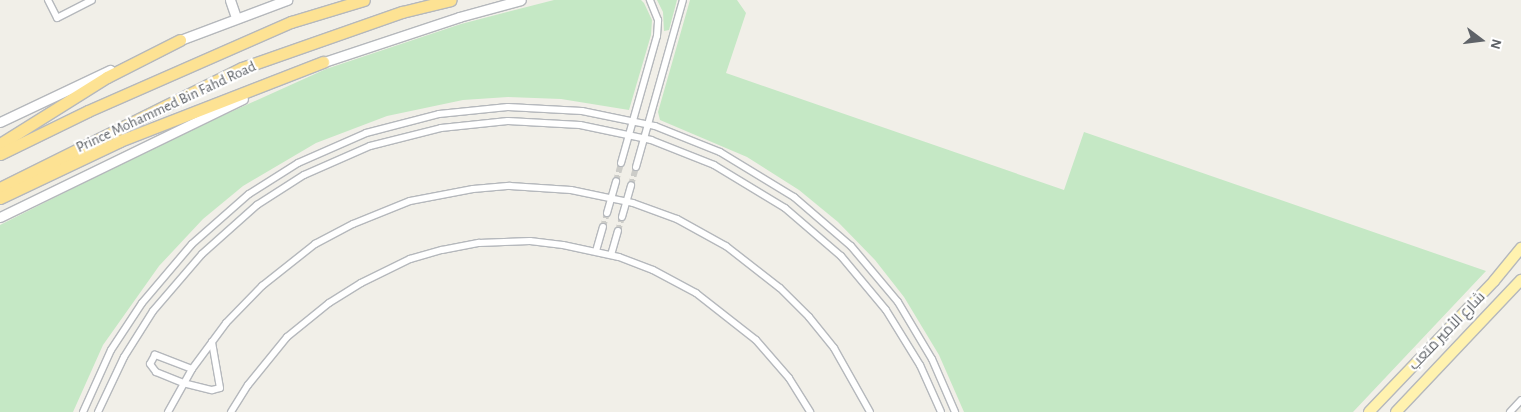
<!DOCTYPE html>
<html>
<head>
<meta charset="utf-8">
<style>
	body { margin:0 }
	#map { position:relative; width:1521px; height:412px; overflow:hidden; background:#f1efe8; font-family:"Alegreya Sans",Cairo,sans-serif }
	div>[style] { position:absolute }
	.green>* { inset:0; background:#c5e8c5 }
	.minor-tunnel>* { height:6px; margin-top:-3px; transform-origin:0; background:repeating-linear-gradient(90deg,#ccccc8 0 6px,transparent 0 9px) }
	.roads { filter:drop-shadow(1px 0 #b5b8bc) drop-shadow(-1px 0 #b5b8bc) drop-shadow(0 1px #b5b8bc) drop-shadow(0 -1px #b5b8bc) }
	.minor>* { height:6px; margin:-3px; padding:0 3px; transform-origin:3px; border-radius:3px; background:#fff }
	.secondary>* { height:9px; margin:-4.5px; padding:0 4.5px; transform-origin:4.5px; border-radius:4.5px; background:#fff }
	.primary>* { height:10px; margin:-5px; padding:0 5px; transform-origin:5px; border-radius:5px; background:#fff2af }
	.motorway>* { height:11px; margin:-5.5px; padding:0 5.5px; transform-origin:5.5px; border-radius:5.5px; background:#fde293 }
	span { translate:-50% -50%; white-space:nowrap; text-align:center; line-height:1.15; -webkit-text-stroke:4.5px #fff; paint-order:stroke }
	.street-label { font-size:15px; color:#5f6368 }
	.north { position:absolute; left:1456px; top:15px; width:50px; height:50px; -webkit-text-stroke:4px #fff; paint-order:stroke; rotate:105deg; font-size:14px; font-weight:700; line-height:20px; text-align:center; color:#5f6368 }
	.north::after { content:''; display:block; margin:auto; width:18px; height:22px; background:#5f6368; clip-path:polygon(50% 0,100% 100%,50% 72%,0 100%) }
</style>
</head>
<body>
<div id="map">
	<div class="green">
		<i style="clip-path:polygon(554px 0,641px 0,644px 3px,652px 20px,651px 35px,629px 110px,561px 99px,508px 97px,463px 100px,387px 116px,316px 143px,243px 186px,203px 219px,159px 266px,103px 345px,73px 412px,0 412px,0 225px,173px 138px,326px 69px,461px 24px)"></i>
		<i style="clip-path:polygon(657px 0,677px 0,669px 30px,664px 31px,663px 12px)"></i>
		<i style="clip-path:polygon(690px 0,737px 0,746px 13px,726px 73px,1064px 190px,1084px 132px,1486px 271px,1353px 412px,964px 412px,939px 355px,904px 297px,875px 260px,838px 222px,799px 190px,747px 157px,660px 120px,658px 112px)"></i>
	</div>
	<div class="minor-tunnel">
		<i style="left:616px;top:181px;width:19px;rotate:-74deg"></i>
		<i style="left:631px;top:185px;width:19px;rotate:-74deg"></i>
		<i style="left:603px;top:227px;width:15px;rotate:-74deg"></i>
		<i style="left:618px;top:231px;width:15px;rotate:-74deg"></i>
	</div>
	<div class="roads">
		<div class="minor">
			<i style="left:48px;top:0;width:20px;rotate:63deg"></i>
			<i style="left:57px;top:18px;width:39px;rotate:-27deg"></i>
			<i style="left:621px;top:163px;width:132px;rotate:-74.2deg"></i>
			<i style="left:657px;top:36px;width:16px;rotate:-86deg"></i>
			<i style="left:658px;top:20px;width:22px;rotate:-112deg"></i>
			<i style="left:636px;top:167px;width:173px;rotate:-74.3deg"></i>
			<i style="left:607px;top:213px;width:33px;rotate:-74deg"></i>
			<i style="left:622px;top:217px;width:33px;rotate:-74deg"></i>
			<i style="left:596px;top:251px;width:25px;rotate:-74deg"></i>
			<i style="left:611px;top:255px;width:25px;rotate:-74deg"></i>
			<i style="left:192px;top:369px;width:40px;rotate:-159deg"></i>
			<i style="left:155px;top:355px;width:10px;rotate:119deg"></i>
			<i style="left:150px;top:364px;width:10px;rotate:53deg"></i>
			<i style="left:156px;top:372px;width:29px;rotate:22deg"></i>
			<i style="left:183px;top:383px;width:30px;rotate:14deg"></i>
			<i style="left:212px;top:390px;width:8px;rotate:-14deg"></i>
			<i style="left:220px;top:388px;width:47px;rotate:-99.9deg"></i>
			<i style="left:83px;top:412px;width:68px;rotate:-65.7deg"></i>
			<i style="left:111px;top:350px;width:56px;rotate:-56.6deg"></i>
			<i style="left:142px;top:303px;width:77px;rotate:-49.7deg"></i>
			<i style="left:192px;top:244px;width:76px;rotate:-41.3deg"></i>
			<i style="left:249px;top:194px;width:58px;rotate:-32.3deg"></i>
			<i style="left:298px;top:163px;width:74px;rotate:-23.8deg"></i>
			<i style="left:366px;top:133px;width:75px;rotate:-14.6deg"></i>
			<i style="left:439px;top:114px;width:69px;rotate:-5.8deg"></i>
			<i style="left:508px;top:107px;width:74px;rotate:3.1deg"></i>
			<i style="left:582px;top:111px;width:75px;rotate:11.6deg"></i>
			<i style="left:655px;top:126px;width:70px;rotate:21.8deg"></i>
			<i style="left:720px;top:152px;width:87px;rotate:31.3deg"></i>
			<i style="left:794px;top:197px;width:75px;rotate:40.7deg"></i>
			<i style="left:851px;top:246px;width:73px;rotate:50deg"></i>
			<i style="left:898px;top:302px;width:66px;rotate:59.2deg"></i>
			<i style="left:932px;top:359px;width:58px;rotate:66.5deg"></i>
			<i style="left:98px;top:412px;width:61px;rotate:-64.7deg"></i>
			<i style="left:124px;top:357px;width:54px;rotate:-57.8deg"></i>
			<i style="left:153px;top:311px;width:75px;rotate:-49.3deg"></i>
			<i style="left:202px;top:254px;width:74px;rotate:-41.7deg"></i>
			<i style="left:257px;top:205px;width:56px;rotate:-32.6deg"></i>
			<i style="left:304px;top:175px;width:72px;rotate:-23.7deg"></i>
			<i style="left:370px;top:146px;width:73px;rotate:-14.2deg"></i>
			<i style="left:441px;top:128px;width:67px;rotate:-6deg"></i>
			<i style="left:508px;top:121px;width:72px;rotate:3.2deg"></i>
			<i style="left:580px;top:125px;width:73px;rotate:11.9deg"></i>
			<i style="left:651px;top:140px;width:68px;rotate:21.6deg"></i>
			<i style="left:714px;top:165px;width:83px;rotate:31.2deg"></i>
			<i style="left:785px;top:208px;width:74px;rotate:40.6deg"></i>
			<i style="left:841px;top:256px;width:70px;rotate:50.2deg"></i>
			<i style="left:886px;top:310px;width:65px;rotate:58.3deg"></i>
			<i style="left:920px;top:365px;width:51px;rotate:65.9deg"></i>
			<i style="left:168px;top:412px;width:49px;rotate:-60.8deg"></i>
			<i style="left:192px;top:369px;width:57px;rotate:-53.5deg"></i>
			<i style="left:226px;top:323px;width:52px;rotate:-45.8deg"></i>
			<i style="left:262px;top:286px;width:68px;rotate:-38.4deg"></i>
			<i style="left:315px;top:244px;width:43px;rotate:-27.8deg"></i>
			<i style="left:353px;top:224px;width:61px;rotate:-22deg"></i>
			<i style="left:410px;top:201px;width:64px;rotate:-10.8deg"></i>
			<i style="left:473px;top:189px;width:37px;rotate:-5deg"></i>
			<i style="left:510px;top:186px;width:61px;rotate:3.8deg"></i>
			<i style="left:571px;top:190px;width:63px;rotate:11.8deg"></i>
			<i style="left:633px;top:203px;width:47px;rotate:20deg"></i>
			<i style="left:677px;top:219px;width:56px;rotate:28.9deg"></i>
			<i style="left:726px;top:246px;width:68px;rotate:37.9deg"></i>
			<i style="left:780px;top:288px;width:41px;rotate:45deg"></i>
			<i style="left:809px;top:317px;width:40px;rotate:51deg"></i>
			<i style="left:834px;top:348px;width:73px;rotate:60.6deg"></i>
			<i style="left:231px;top:412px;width:32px;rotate:-58deg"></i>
			<i style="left:248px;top:385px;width:62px;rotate:-50.9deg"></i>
			<i style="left:287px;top:337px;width:54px;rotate:-39deg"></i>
			<i style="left:329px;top:303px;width:38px;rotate:-32deg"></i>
			<i style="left:361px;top:283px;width:55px;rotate:-26.1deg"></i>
			<i style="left:410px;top:259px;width:33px;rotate:-16deg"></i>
			<i style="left:442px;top:250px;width:38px;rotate:-11deg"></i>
			<i style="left:479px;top:243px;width:51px;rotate:-2.2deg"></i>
			<i style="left:530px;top:241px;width:33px;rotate:7deg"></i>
			<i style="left:563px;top:245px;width:57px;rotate:12.1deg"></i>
			<i style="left:619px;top:257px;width:36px;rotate:21deg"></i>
			<i style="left:653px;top:270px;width:49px;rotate:28.1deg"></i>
			<i style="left:696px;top:293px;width:76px;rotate:38.1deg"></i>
			<i style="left:756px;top:340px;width:50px;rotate:49deg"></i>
			<i style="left:789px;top:378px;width:40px;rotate:58deg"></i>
			<i style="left:1510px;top:412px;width:16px;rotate:-47deg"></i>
		</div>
		<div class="secondary">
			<i style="left:230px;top:0;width:18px;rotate:71deg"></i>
			<i style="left:175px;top:42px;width:120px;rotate:-20.6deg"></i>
			<i style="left:318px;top:64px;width:149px;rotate:-18.4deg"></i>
			<i style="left:459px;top:17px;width:64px;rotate:-15.3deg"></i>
			<i style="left:0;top:122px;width:122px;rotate:-25.3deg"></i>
			<i style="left:0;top:217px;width:270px;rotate:-25.9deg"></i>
		</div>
		<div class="primary">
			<i style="left:1369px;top:412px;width:181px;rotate:-46.3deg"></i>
			<i style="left:1494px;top:281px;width:43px;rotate:-50.7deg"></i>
			<i style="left:1396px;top:412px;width:182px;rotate:-46.6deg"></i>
		</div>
		<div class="motorway">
			<i style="left:0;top:144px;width:126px;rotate:-32.1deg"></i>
			<i style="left:107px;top:77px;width:82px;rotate:-26.9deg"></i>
			<i style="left:0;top:154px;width:98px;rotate:-26deg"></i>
			<i style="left:88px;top:111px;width:222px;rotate:-23.7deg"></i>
			<i style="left:291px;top:22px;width:76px;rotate:-16.8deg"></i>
			<i style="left:0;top:188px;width:270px;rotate:-26.4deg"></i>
			<i style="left:242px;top:68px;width:170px;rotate:-19.3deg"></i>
			<i style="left:402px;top:12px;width:50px;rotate:-13.8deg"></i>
			<i style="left:0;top:198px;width:133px;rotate:-25.4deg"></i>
			<i style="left:120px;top:141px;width:218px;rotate:-21.3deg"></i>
		</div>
	</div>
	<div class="street-label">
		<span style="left:166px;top:107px;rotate:-25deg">Prince Mohammed Bin Fahd Road</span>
		<span style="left:1447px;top:331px;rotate:-46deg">شارع الأمير متعب</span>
	</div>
	<div class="north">N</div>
</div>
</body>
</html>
